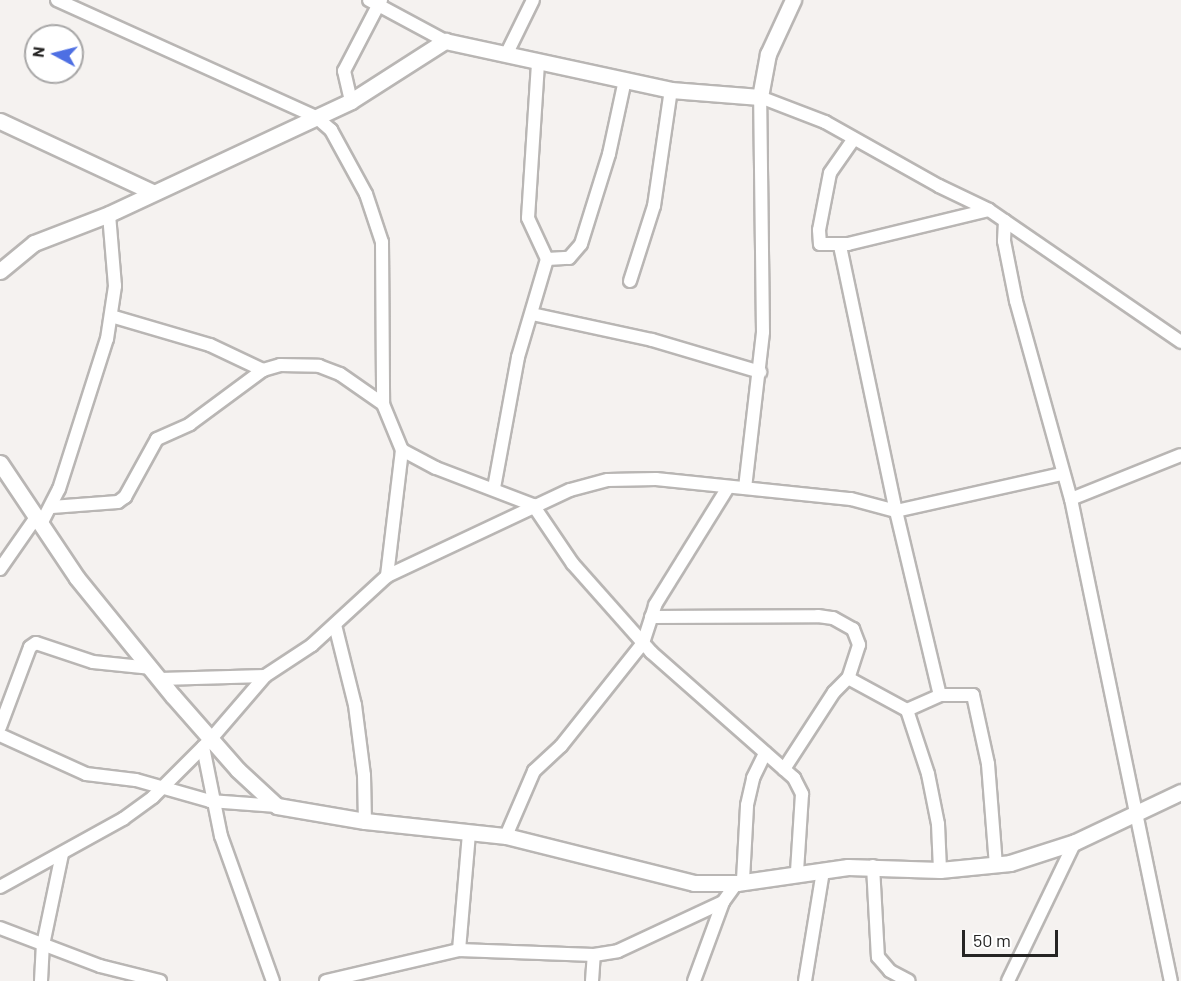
<!DOCTYPE html>
<html>
<head>
<meta charset="utf-8">
<style>
	body { margin:0 }
	#map { position:relative; width:1181px; height:981px; overflow:hidden; background:#f5f2f0; font-family:Barlow,sans-serif }
	div>[style] { position:absolute }
	.roads { filter:drop-shadow(2px 0 #b9b6b4) drop-shadow(-2px 0 #b9b6b4) drop-shadow(0 2px #b9b6b4) drop-shadow(0 -2px #b9b6b4) }
	.minor>* { height:12px; margin:-6px; padding:0 6px; transform-origin:6px; border-radius:6px; background:#fff }
	.tertiary>* { height:15px; margin:-7.5px; padding:0 7.5px; transform-origin:7.5px; border-radius:7.5px; background:#fff }
	span { translate:-50% -50%; white-space:nowrap; text-align:center; line-height:1.15; -webkit-text-stroke:6px #fff; paint-order:stroke }
	.north { position:absolute; left:24px; top:24px; width:60px; height:60px; box-sizing:border-box; background:#fff; border:2px solid #a8a7a7; border-radius:50%; rotate:277deg; font-size:16px; font-weight:700; line-height:24px; text-align:center; color:#252423 }
	.north::after { content:''; display:block; margin:auto; width:21px; height:27px; background:#4e6fe3; clip-path:polygon(50% 0,100% 100%,50% 72%,0 100%) }
	.scale { position:absolute; left:962px; top:930px; width:96px; height:27px; box-sizing:border-box; border:3px solid #252423; border-top:0; padding-left:8px; font-size:18px; line-height:21px; white-space:nowrap; color:#252423; -webkit-text-stroke:4px #fff; paint-order:stroke }
</style>
</head>
<body>
<div id="map">
	<div class="roads">
		<div class="minor">
			<i style="left:57px;top:0;width:284px;rotate:24.3deg"></i>
			<i style="left:316px;top:117px;width:20px;rotate:41deg"></i>
			<i style="left:331px;top:130px;width:73px;rotate:61.3deg"></i>
			<i style="left:366px;top:194px;width:51px;rotate:71.6deg"></i>
			<i style="left:382px;top:242px;width:162px;rotate:89.6deg"></i>
			<i style="left:369px;top:0;width:86px;rotate:28.3deg"></i>
			<i style="left:507px;top:53px;width:59px;rotate:-63.9deg"></i>
			<i style="left:351px;top:101px;width:31px;rotate:-103deg"></i>
			<i style="left:344px;top:71px;width:80px;rotate:-62.5deg"></i>
			<i style="left:853px;top:140px;width:40px;rotate:124.9deg"></i>
			<i style="left:830px;top:173px;width:58px;rotate:100.9deg"></i>
			<i style="left:819px;top:230px;width:14px;rotate:86deg"></i>
			<i style="left:820px;top:244px;width:28px"></i>
			<i style="left:848px;top:244px;width:145px;rotate:-13.6deg"></i>
			<i style="left:1005px;top:221px;width:20px;rotate:93deg"></i>
			<i style="left:1004px;top:241px;width:61px;rotate:78.7deg"></i>
			<i style="left:1016px;top:301px;width:205px;rotate:74.5deg"></i>
			<i style="left:1071px;top:499px;width:492px;rotate:78.3deg"></i>
			<i style="left:840px;top:246px;width:271px;rotate:78.1deg"></i>
			<i style="left:896px;top:511px;width:189px;rotate:76.6deg"></i>
			<i style="left:547px;top:259px;width:22px;rotate:-3deg"></i>
			<i style="left:569px;top:258px;width:18px;rotate:-49deg"></i>
			<i style="left:581px;top:244px;width:94px;rotate:-72.7deg"></i>
			<i style="left:609px;top:154px;width:76px;rotate:-77.8deg"></i>
			<i style="left:630px;top:281px;width:79px;rotate:-72.3deg"></i>
			<i style="left:654px;top:206px;width:117px;rotate:-81.7deg"></i>
			<i style="left:532px;top:314px;width:123px;rotate:12.2deg"></i>
			<i style="left:652px;top:340px;width:113px;rotate:16.5deg"></i>
			<i style="left:111px;top:316px;width:103px;rotate:16.3deg"></i>
			<i style="left:210px;top:345px;width:59px;rotate:25.3deg"></i>
			<i style="left:402px;top:450px;width:38px;rotate:28deg"></i>
			<i style="left:436px;top:468px;width:104px;rotate:20.9deg"></i>
			<i style="left:533px;top:505px;width:71px;rotate:55.9deg"></i>
			<i style="left:573px;top:564px;width:118px;rotate:48.4deg"></i>
			<i style="left:651px;top:652px;width:191px;rotate:41.4deg"></i>
			<i style="left:794px;top:778px;width:18px;rotate:63deg"></i>
			<i style="left:802px;top:794px;width:78px;rotate:93.7deg"></i>
			<i style="left:494px;top:488px;width:133px;rotate:-79.6deg"></i>
			<i style="left:518px;top:357px;width:102px;rotate:-73.5deg"></i>
			<i style="left:547px;top:259px;width:45px;rotate:-114.9deg"></i>
			<i style="left:528px;top:218px;width:156px;rotate:-86.3deg"></i>
			<i style="left:745px;top:488px;width:157px;rotate:-83.4deg"></i>
			<i style="left:763px;top:332px;width:235px;rotate:-90.7deg"></i>
			<i style="left:760px;top:97px;width:70px;rotate:21deg"></i>
			<i style="left:825px;top:122px;width:131px;rotate:29.3deg"></i>
			<i style="left:939px;top:186px;width:55px;rotate:25.6deg"></i>
			<i style="left:989px;top:210px;width:233px;rotate:34.5deg"></i>
			<i style="left:1071px;top:499px;width:118px;rotate:-21.8deg"></i>
			<i style="left:52px;top:507px;width:66px;rotate:-4.3deg"></i>
			<i style="left:118px;top:502px;width:9px;rotate:-36deg"></i>
			<i style="left:125px;top:497px;width:66px;rotate:-61.1deg"></i>
			<i style="left:157px;top:439px;width:36px;rotate:-24deg"></i>
			<i style="left:190px;top:424px;width:91px;rotate:-36.5deg"></i>
			<i style="left:263px;top:370px;width:18px;rotate:-16deg"></i>
			<i style="left:280px;top:365px;width:39px;rotate:1deg"></i>
			<i style="left:319px;top:366px;width:22px;rotate:21deg"></i>
			<i style="left:340px;top:374px;width:52px;rotate:34.9deg"></i>
			<i style="left:383px;top:404px;width:50px;rotate:67.6deg"></i>
			<i style="left:402px;top:450px;width:127px;rotate:96.8deg"></i>
			<i style="left:41px;top:524px;width:39px;rotate:-63deg"></i>
			<i style="left:59px;top:489px;width:157px;rotate:-72.3deg"></i>
			<i style="left:107px;top:339px;width:54px;rotate:-81.4deg"></i>
			<i style="left:115px;top:286px;width:72px;rotate:-94.8deg"></i>
			<i style="left:0;top:569px;width:65px;rotate:-55.1deg"></i>
			<i style="left:651px;top:617px;width:167px;rotate:-0.3deg"></i>
			<i style="left:818px;top:616px;width:15px;rotate:8deg"></i>
			<i style="left:833px;top:618px;width:23px;rotate:29deg"></i>
			<i style="left:853px;top:629px;width:17px;rotate:69deg"></i>
			<i style="left:859px;top:645px;width:35px;rotate:108deg"></i>
			<i style="left:848px;top:678px;width:20px;rotate:135deg"></i>
			<i style="left:834px;top:692px;width:92px;rotate:123deg"></i>
			<i style="left:335px;top:625px;width:82px;rotate:76deg"></i>
			<i style="left:355px;top:705px;width:71px;rotate:82.7deg"></i>
			<i style="left:364px;top:775px;width:46px;rotate:88.8deg"></i>
			<i style="left:848px;top:678px;width:67px;rotate:28.5deg"></i>
			<i style="left:907px;top:710px;width:36px;rotate:-24deg"></i>
			<i style="left:940px;top:695px;width:33px"></i>
			<i style="left:973px;top:695px;width:71px;rotate:77.7deg"></i>
			<i style="left:988px;top:764px;width:101px;rotate:85.5deg"></i>
			<i style="left:160px;top:679px;width:105px;rotate:-1.6deg"></i>
			<i style="left:907px;top:710px;width:67px;rotate:71.8deg"></i>
			<i style="left:928px;top:774px;width:51px;rotate:78.7deg"></i>
			<i style="left:938px;top:824px;width:46px;rotate:87.5deg"></i>
			<i style="left:0;top:727px;width:85px;rotate:-69.4deg"></i>
			<i style="left:30px;top:647px;width:7px;rotate:-34deg"></i>
			<i style="left:36px;top:643px;width:60px;rotate:18.4deg"></i>
			<i style="left:93px;top:662px;width:59px;rotate:5.8deg"></i>
			<i style="left:0;top:735px;width:94px;rotate:24.4deg"></i>
			<i style="left:86px;top:774px;width:50px;rotate:6.8deg"></i>
			<i style="left:136px;top:780px;width:77px;rotate:15.8deg"></i>
			<i style="left:210px;top:801px;width:67px;rotate:4.3deg"></i>
			<i style="left:203px;top:747px;width:91px;rotate:78.6deg"></i>
			<i style="left:221px;top:836px;width:154px;rotate:70.3deg"></i>
			<i style="left:506px;top:836px;width:71px;rotate:-66.7deg"></i>
			<i style="left:534px;top:771px;width:37px;rotate:-43deg"></i>
			<i style="left:561px;top:746px;width:132px;rotate:-51.5deg"></i>
			<i style="left:643px;top:643px;width:40px;rotate:-72deg"></i>
			<i style="left:655px;top:605px;width:137px;rotate:-58.2deg"></i>
			<i style="left:873px;top:866px;width:91px;rotate:86.9deg"></i>
			<i style="left:878px;top:957px;width:18px;rotate:49deg"></i>
			<i style="left:890px;top:971px;width:21px;rotate:28deg"></i>
			<i style="left:743px;top:880px;width:75px;rotate:-86.9deg"></i>
			<i style="left:747px;top:805px;width:28px;rotate:-77deg"></i>
			<i style="left:753px;top:778px;width:28px;rotate:-64deg"></i>
			<i style="left:0;top:887px;width:141px;rotate:-28.9deg"></i>
			<i style="left:123px;top:819px;width:37px;rotate:-36deg"></i>
			<i style="left:153px;top:797px;width:81px;rotate:-45deg"></i>
			<i style="left:210px;top:740px;width:84px;rotate:-49.3deg"></i>
			<i style="left:265px;top:676px;width:56px;rotate:-33.4deg"></i>
			<i style="left:312px;top:645px;width:102px;rotate:-42.6deg"></i>
			<i style="left:387px;top:576px;width:202px;rotate:-25.2deg"></i>
			<i style="left:570px;top:490px;width:39px;rotate:-15deg"></i>
			<i style="left:608px;top:480px;width:48px;rotate:-1.2deg"></i>
			<i style="left:656px;top:479px;width:196px;rotate:5.9deg"></i>
			<i style="left:851px;top:499px;width:47px;rotate:14.9deg"></i>
			<i style="left:896px;top:511px;width:169px;rotate:-12.6deg"></i>
			<i style="left:0;top:928px;width:107px;rotate:20.8deg"></i>
			<i style="left:100px;top:966px;width:62px;rotate:14deg"></i>
			<i style="left:459px;top:950px;width:117px;rotate:-85.1deg"></i>
			<i style="left:41px;top:981px;width:36px;rotate:-87deg"></i>
			<i style="left:43px;top:945px;width:93px;rotate:-78.2deg"></i>
			<i style="left:326px;top:981px;width:137px;rotate:-13.1deg"></i>
			<i style="left:459px;top:950px;width:135px;rotate:2.1deg"></i>
			<i style="left:594px;top:955px;width:24px;rotate:-9deg"></i>
			<i style="left:618px;top:951px;width:116px;rotate:-25deg"></i>
			<i style="left:723px;top:902px;width:24px;rotate:-54deg"></i>
			<i style="left:592px;top:981px;width:26px;rotate:-86deg"></i>
			<i style="left:694px;top:981px;width:84px;rotate:-69.8deg"></i>
			<i style="left:805px;top:981px;width:111px;rotate:-80.7deg"></i>
			<i style="left:1008px;top:981px;width:154px;rotate:-64.3deg"></i>
		</div>
		<div class="tertiary">
			<i style="left:0;top:121px;width:168px;rotate:25deg"></i>
			<i style="left:0;top:271px;width:44px;rotate:-39.5deg"></i>
			<i style="left:34px;top:243px;width:80px;rotate:-21.1deg"></i>
			<i style="left:109px;top:214px;width:267px;rotate:-25deg"></i>
			<i style="left:351px;top:101px;width:112px;rotate:-32.6deg"></i>
			<i style="left:445px;top:41px;width:231px;rotate:12.2deg"></i>
			<i style="left:671px;top:90px;width:89px;rotate:4.5deg"></i>
			<i style="left:760px;top:97px;width:44px;rotate:-79.5deg"></i>
			<i style="left:768px;top:54px;width:60px;rotate:-65.2deg"></i>
			<i style="left:0;top:463px;width:138px;rotate:56.2deg"></i>
			<i style="left:77px;top:578px;width:152px;rotate:50.9deg"></i>
			<i style="left:173px;top:696px;width:98px;rotate:48.7deg"></i>
			<i style="left:238px;top:770px;width:53px;rotate:42.7deg"></i>
			<i style="left:277px;top:806px;width:89px;rotate:9.7deg"></i>
			<i style="left:365px;top:821px;width:142px;rotate:6.1deg"></i>
			<i style="left:506px;top:836px;width:194px;rotate:14deg"></i>
			<i style="left:694px;top:883px;width:43px"></i>
			<i style="left:737px;top:883px;width:112px;rotate:-8.2deg"></i>
			<i style="left:848px;top:867px;width:92px;rotate:1.9deg"></i>
			<i style="left:940px;top:870px;width:70px;rotate:-5.7deg"></i>
			<i style="left:1010px;top:863px;width:68px;rotate:-17.9deg"></i>
			<i style="left:1075px;top:842px;width:117px;rotate:-25.3deg"></i>
		</div>
	</div>
	<div class="north">N</div>
	<div class="scale">50 m</div>
</div>
</body>
</html>
